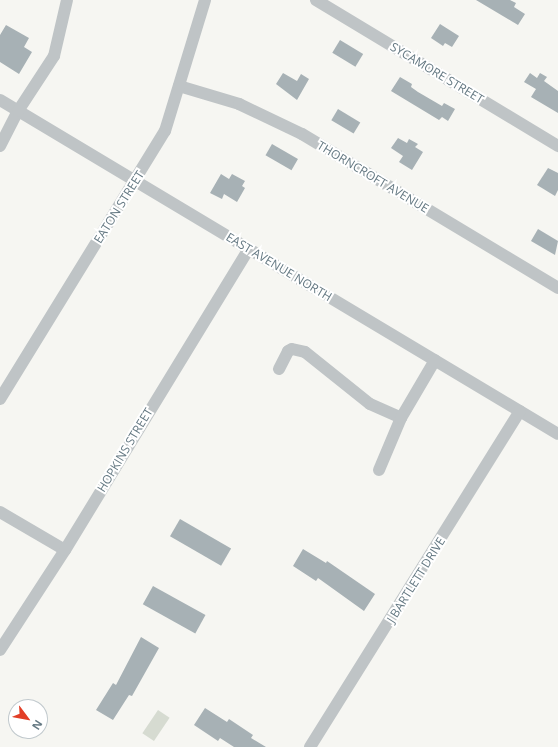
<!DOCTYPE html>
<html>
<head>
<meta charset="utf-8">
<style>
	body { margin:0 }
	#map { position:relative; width:558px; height:747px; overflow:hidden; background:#f6f6f2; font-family:"Open Sans",sans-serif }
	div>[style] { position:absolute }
	.green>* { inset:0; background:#d6dbd1; transform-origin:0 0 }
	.building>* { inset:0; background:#a7b1b5; transform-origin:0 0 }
	.minor>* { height:12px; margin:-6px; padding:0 6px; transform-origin:6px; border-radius:6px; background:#bfc4c6 }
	span { translate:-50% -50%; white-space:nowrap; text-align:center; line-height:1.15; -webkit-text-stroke:4px #fff; paint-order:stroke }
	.street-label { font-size:12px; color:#657983 }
	.north { position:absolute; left:8px; top:699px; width:40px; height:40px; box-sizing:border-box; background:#fff; border:1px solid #c1c9cd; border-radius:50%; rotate:122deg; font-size:11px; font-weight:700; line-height:16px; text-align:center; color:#657983 }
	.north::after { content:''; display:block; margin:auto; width:14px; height:18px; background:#e23e26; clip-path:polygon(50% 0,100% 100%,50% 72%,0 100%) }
</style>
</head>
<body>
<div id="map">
	<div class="green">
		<i style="left:158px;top:710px;width:14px;height:28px;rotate:34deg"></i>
	</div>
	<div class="building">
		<i style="clip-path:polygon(476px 0,510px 0,516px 3px,514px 7px,525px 14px,518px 25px)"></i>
		<i style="clip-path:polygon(440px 24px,459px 36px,452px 47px,445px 43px,443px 46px,431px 38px)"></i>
		<i style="clip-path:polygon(6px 25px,29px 38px,24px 47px,32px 52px,19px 74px,0 62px,0 35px)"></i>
		<i style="left:340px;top:40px;width:27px;height:15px;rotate:31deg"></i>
		<i style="clip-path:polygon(283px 73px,297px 81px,301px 74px,309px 79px,297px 100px,276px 84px)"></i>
		<i style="clip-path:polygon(530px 73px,537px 78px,540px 73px,547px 77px,544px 81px,558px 91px,558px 113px,531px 97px,536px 89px,524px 82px)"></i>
		<i style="clip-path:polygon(400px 77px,412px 84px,411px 87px,418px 92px,442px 106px,444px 103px,455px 109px,448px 121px,442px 117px,439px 120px,391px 91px)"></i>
		<i style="left:338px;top:109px;width:26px;height:13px;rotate:31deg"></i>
		<i style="clip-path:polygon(398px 138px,407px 143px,409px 139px,418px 144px,415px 147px,423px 152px,412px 170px,399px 162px,403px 156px,391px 148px)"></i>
		<i style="left:272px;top:144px;width:30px;height:13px;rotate:30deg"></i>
		<i style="clip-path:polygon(548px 168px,558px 173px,558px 190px,555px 196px,537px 185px)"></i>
		<i style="clip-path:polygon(221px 174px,229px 179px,232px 174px,245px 181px,242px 186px,245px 188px,237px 202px,224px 194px,222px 199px,210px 193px)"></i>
		<i style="clip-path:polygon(538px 229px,558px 241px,555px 255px,531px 241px)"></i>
		<i style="left:180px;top:519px;width:59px;height:20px;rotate:30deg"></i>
		<i style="clip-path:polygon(303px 549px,326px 563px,327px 561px,375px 594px,364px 611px,318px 578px,316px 581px,293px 566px)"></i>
		<i style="left:153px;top:586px;width:60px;height:21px;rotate:29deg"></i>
		<i style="clip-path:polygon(141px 637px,159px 648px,132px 696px,129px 695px,113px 720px,96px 710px,113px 683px,116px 685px)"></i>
		<i style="clip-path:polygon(205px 708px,227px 722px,229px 719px,253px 735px,251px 738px,266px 747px,234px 747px,220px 738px,218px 741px,194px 725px)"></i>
	</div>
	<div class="minor">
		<i style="left:316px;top:0;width:283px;rotate:31.1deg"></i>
		<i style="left:179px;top:86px;width:63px;rotate:16.7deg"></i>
		<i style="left:239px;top:104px;width:70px;rotate:25.5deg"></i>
		<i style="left:302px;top:134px;width:299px;rotate:31deg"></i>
		<i style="left:0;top:100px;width:650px;rotate:30.9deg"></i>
		<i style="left:0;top:146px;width:39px;rotate:-63deg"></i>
		<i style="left:18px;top:111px;width:66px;rotate:-56.8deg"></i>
		<i style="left:54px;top:56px;width:57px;rotate:-76.9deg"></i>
		<i style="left:279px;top:369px;width:20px;rotate:-63deg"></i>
		<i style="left:288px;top:351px;width:4px;rotate:-27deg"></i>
		<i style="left:292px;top:349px;width:13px;rotate:13deg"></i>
		<i style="left:305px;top:352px;width:83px;rotate:38.7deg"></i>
		<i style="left:370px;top:404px;width:34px;rotate:24deg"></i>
		<i style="left:0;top:399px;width:315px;rotate:-58.4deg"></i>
		<i style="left:165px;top:131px;width:137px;rotate:-73deg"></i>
		<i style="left:379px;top:470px;width:56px;rotate:-67.1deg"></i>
		<i style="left:401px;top:418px;width:67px;rotate:-59.6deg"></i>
		<i style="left:0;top:512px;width:75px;rotate:30.3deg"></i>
		<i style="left:0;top:650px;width:119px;rotate:-57deg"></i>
		<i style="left:65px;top:550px;width:351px;rotate:-58.6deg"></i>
		<i style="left:310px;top:747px;width:396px;rotate:-58deg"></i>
	</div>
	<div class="street-label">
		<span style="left:437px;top:73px;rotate:31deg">SYCAMORE STREET</span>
		<span style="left:373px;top:177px;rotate:31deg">THORNCROFT AVENUE</span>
		<span style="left:119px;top:207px;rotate:-58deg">EATON STREET</span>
		<span style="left:279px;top:267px;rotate:31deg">EAST AVENUE NORTH</span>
		<span style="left:125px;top:450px;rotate:-59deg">HOPKINS STREET</span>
		<span style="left:416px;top:580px;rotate:-58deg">J BARTLETT DRIVE</span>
	</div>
	<div class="north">N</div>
</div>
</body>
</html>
